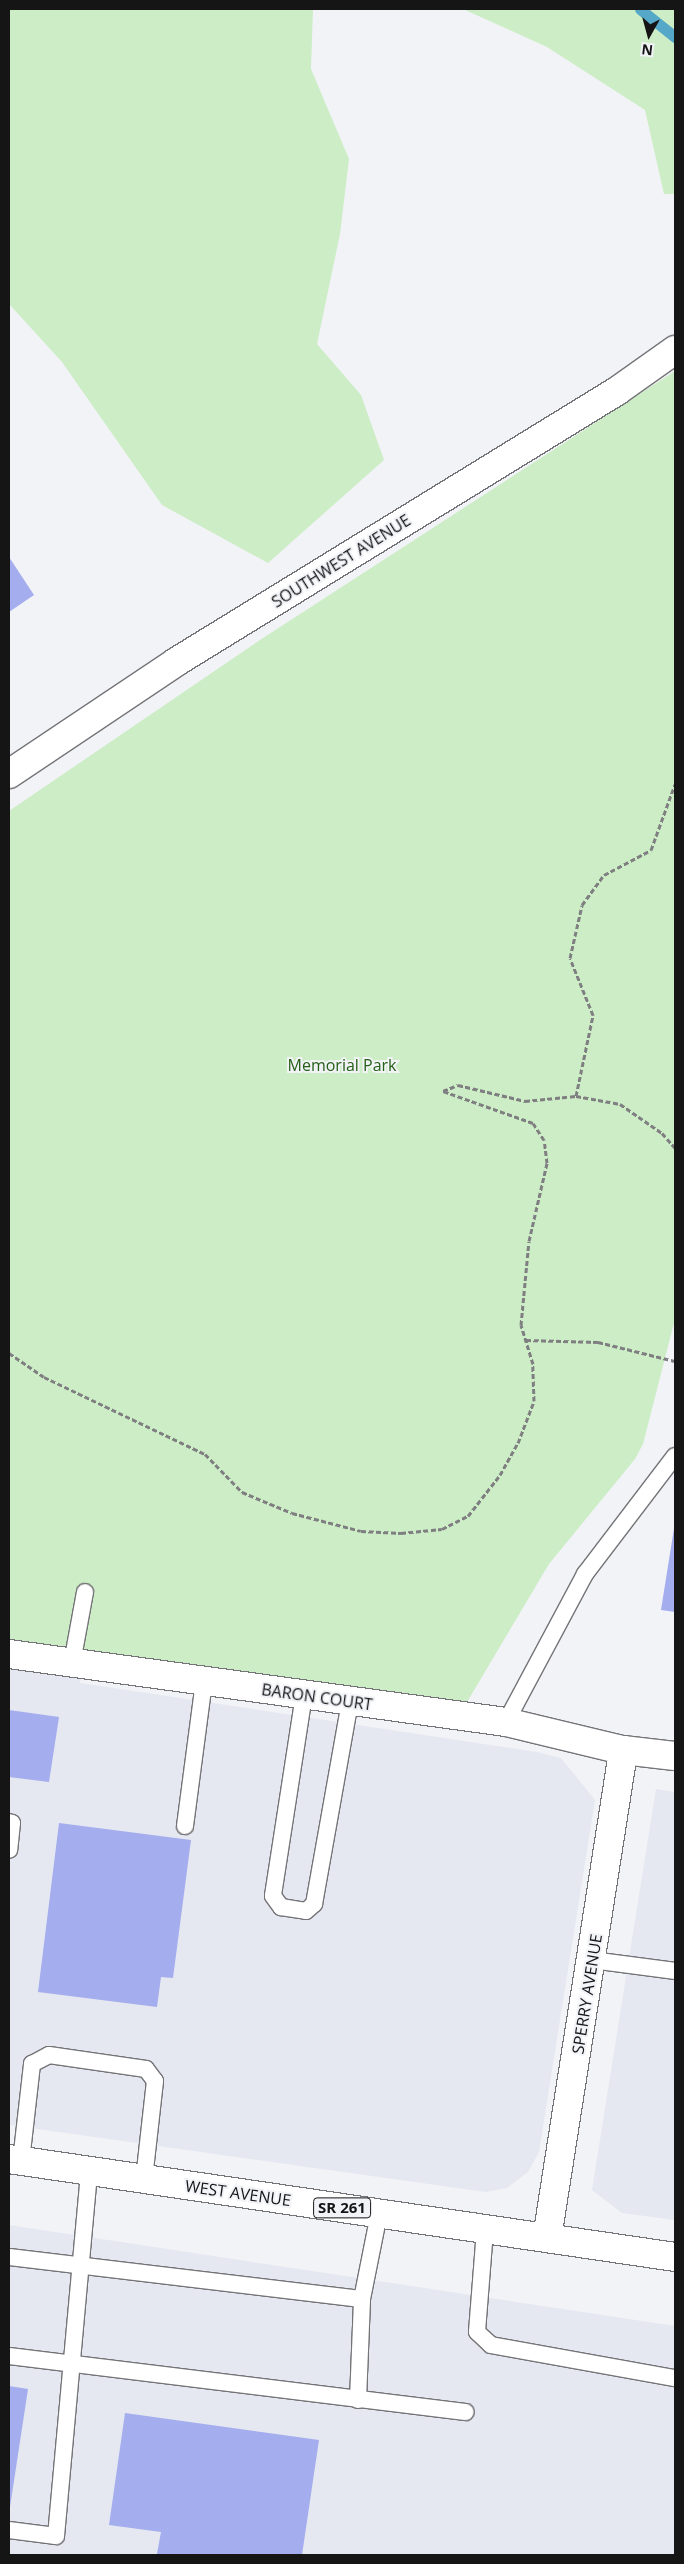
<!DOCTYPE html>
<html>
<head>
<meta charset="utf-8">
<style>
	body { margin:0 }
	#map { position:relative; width:684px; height:2564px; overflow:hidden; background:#f2f3f7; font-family:"Open Sans",sans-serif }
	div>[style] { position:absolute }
	.built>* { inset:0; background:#e5e7f1 }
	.green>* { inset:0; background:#ccedc5 }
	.stream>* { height:11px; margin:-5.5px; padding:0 5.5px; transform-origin:5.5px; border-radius:5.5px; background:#55a8c7 }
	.building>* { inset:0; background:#a4aded }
	.path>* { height:3px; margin-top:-1.5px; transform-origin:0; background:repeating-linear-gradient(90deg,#7f7f82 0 5px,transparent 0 7.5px) }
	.roads { filter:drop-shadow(1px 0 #747478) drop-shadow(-1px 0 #747478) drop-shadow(0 1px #747478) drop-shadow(0 -1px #747478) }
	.service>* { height:16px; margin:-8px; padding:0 8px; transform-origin:8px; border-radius:8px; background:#fff }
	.minor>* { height:28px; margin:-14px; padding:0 14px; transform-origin:14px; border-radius:14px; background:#fff }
	.tertiary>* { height:28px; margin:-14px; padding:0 14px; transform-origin:14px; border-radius:14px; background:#fff }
	.primary>* { height:28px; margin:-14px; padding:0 14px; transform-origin:14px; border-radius:14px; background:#fff }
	span { translate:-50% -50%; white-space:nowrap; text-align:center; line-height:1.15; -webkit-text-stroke:4px #f2f3f7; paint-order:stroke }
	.shield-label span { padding:1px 4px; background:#f2f3f7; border:1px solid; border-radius:4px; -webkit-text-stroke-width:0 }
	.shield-label { font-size:15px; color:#151516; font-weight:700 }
	.street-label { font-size:16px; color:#151516 }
	.park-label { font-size:16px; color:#246016 }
	.frame { position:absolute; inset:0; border:10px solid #151516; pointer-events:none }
	.north { position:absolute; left:624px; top:10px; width:50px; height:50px; -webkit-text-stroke:4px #f2f3f7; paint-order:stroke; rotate:187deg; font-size:14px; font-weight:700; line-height:20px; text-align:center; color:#151516 }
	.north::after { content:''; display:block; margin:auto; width:18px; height:22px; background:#151516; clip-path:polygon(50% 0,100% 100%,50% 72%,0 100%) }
</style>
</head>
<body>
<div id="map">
	<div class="built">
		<i style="clip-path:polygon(9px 1655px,83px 1665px,80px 1683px,537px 1752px,561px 1758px,595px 1800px,539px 2152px,528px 2172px,507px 2188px,486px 2192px,9px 2125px)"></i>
		<i style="clip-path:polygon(656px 1789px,675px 1792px,675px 2220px,622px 2213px,592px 2190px)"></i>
		<i style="clip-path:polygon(9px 2225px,675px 2326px,675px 2555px,9px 2555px)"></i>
	</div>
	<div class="green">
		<i style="clip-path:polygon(9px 9px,313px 9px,311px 69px,349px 159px,340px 234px,317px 344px,361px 395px,384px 460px,268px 563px,162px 505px,62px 362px,9px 304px)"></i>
		<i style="clip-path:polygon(463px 9px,675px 9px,675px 194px,664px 194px,645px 110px,547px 47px)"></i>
		<i style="clip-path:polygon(675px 371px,675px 1319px,643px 1444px,635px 1459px,549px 1564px,467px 1702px,9px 1639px,9px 811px,260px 640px)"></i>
	</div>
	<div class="stream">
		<i style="left:640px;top:9px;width:45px;rotate:38.7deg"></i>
	</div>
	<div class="building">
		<i style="clip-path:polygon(9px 557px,34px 595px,9px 612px)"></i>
		<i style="clip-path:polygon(675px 1522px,675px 1612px,661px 1610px)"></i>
		<i style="clip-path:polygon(9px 1710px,59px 1717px,49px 1782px,9px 1777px)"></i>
		<i style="clip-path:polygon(59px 1823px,191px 1840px,173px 1978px,161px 1977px,157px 2007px,38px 1992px)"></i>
		<i style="clip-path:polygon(9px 2386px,28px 2389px,10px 2507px,9px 2507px)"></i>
		<i style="clip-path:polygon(125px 2413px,319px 2440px,302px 2555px,157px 2554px,161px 2532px,109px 2525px)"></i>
	</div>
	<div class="path">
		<i style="left:576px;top:1096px;width:83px;rotate:-78.1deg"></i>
		<i style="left:593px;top:1015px;width:61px;rotate:-112deg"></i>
		<i style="left:570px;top:958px;width:54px;rotate:-77.2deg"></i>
		<i style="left:582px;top:905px;width:37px;rotate:-54deg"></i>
		<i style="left:604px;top:875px;width:53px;rotate:-28deg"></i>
		<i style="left:651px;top:850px;width:70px;rotate:-70deg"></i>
		<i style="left:526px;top:1340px;width:72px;rotate:1.6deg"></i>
		<i style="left:598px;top:1342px;width:79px;rotate:13.9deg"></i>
		<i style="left:9px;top:1353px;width:42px;rotate:34.4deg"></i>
		<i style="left:44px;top:1377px;width:178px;rotate:25.6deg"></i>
		<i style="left:205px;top:1454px;width:53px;rotate:45.8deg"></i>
		<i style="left:242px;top:1492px;width:54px;rotate:22.8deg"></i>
		<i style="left:292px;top:1513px;width:71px;rotate:14.6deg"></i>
		<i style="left:361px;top:1531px;width:40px;rotate:2.9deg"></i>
		<i style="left:401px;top:1533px;width:41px;rotate:-5.6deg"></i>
		<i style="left:442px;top:1529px;width:29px;rotate:-27deg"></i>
		<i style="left:468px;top:1516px;width:52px;rotate:-52deg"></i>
		<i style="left:500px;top:1475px;width:37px;rotate:-61deg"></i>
		<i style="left:518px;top:1443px;width:45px;rotate:-69.1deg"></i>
		<i style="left:534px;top:1401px;width:37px;rotate:-92deg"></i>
		<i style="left:533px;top:1364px;width:41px;rotate:-107.1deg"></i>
		<i style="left:521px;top:1325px;width:84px;rotate:-84.6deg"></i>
		<i style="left:529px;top:1241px;width:80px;rotate:-77deg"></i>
		<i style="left:547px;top:1163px;width:23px;rotate:-97deg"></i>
		<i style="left:544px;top:1140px;width:20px;rotate:-123deg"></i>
		<i style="left:533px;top:1123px;width:96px;rotate:-160.4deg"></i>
		<i style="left:443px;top:1091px;width:16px;rotate:-22deg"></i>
		<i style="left:458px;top:1085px;width:69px;rotate:13.4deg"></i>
		<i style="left:525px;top:1101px;width:51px;rotate:-5.6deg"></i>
		<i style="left:576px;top:1096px;width:45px;rotate:10.3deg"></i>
		<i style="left:620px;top:1104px;width:51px;rotate:34.6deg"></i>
		<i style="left:662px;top:1133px;width:20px;rotate:49deg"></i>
	</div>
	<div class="roads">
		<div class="service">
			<i style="left:72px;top:1663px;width:72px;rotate:-79.6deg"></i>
			<i style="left:304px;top:1695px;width:203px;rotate:98.8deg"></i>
			<i style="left:273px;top:1896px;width:14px;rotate:54deg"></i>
			<i style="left:281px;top:1907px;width:25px;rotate:9deg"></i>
			<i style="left:306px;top:1911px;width:11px;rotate:-41deg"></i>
			<i style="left:314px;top:1904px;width:206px;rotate:-79.9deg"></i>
			<i style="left:506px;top:1722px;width:168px;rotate:-61.9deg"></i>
			<i style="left:585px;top:1574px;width:148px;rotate:-52.7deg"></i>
			<i style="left:9px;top:1822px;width:3px;rotate:18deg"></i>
			<i style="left:12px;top:1823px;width:27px;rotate:96deg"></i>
			<i style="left:185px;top:1826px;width:146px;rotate:-82.5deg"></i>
			<i style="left:592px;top:1960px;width:84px;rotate:7.5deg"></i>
			<i style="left:21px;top:2161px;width:98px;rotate:-83.5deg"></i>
			<i style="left:32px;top:2064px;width:19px;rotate:-28deg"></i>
			<i style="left:49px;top:2055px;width:98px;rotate:8.2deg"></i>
			<i style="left:146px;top:2069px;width:15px;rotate:53deg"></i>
			<i style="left:155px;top:2081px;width:99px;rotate:96.4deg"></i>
			<i style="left:485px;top:2230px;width:102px;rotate:94.5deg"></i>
			<i style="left:477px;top:2332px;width:19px;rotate:43deg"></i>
			<i style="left:491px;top:2345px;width:187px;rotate:10.2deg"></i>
			<i style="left:9px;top:2257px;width:355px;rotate:6.8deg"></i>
			<i style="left:9px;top:2356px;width:460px;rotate:7deg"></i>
			<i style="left:358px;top:2400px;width:101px;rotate:-87.7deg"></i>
			<i style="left:362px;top:2299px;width:87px;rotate:-78.7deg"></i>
			<i style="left:9px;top:2530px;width:47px;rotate:7.3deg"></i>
			<i style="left:56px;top:2536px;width:366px;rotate:-84.8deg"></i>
		</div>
		<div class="minor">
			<i style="left:9px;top:1654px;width:502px;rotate:7.79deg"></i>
			<i style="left:506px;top:1722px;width:120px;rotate:13.5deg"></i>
			<i style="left:623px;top:1750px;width:52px;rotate:6.6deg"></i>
			<i style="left:547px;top:2238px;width:494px;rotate:-81.1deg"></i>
		</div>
		<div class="tertiary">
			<i style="left:9px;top:774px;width:201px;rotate:-33.8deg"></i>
			<i style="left:176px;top:662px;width:518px;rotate:-31.57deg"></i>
			<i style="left:617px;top:391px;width:71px;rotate:-35.3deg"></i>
		</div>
		<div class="primary">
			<i style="left:9px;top:2159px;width:673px;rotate:8.37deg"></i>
		</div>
	</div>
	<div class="shield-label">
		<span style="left:342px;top:2208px">SR 261</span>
	</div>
	<div class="street-label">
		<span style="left:341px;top:561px;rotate:-32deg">SOUTHWEST AVENUE</span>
		<span style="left:317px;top:1697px;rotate:8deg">BARON COURT</span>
		<span style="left:587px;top:1994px;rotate:-81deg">SPERRY AVENUE</span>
		<span style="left:238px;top:2193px;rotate:8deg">WEST AVENUE</span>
	</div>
	<div class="park-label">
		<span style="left:342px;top:1065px">Memorial Park</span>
	</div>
	<div class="frame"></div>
	<div class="north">N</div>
</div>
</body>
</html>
